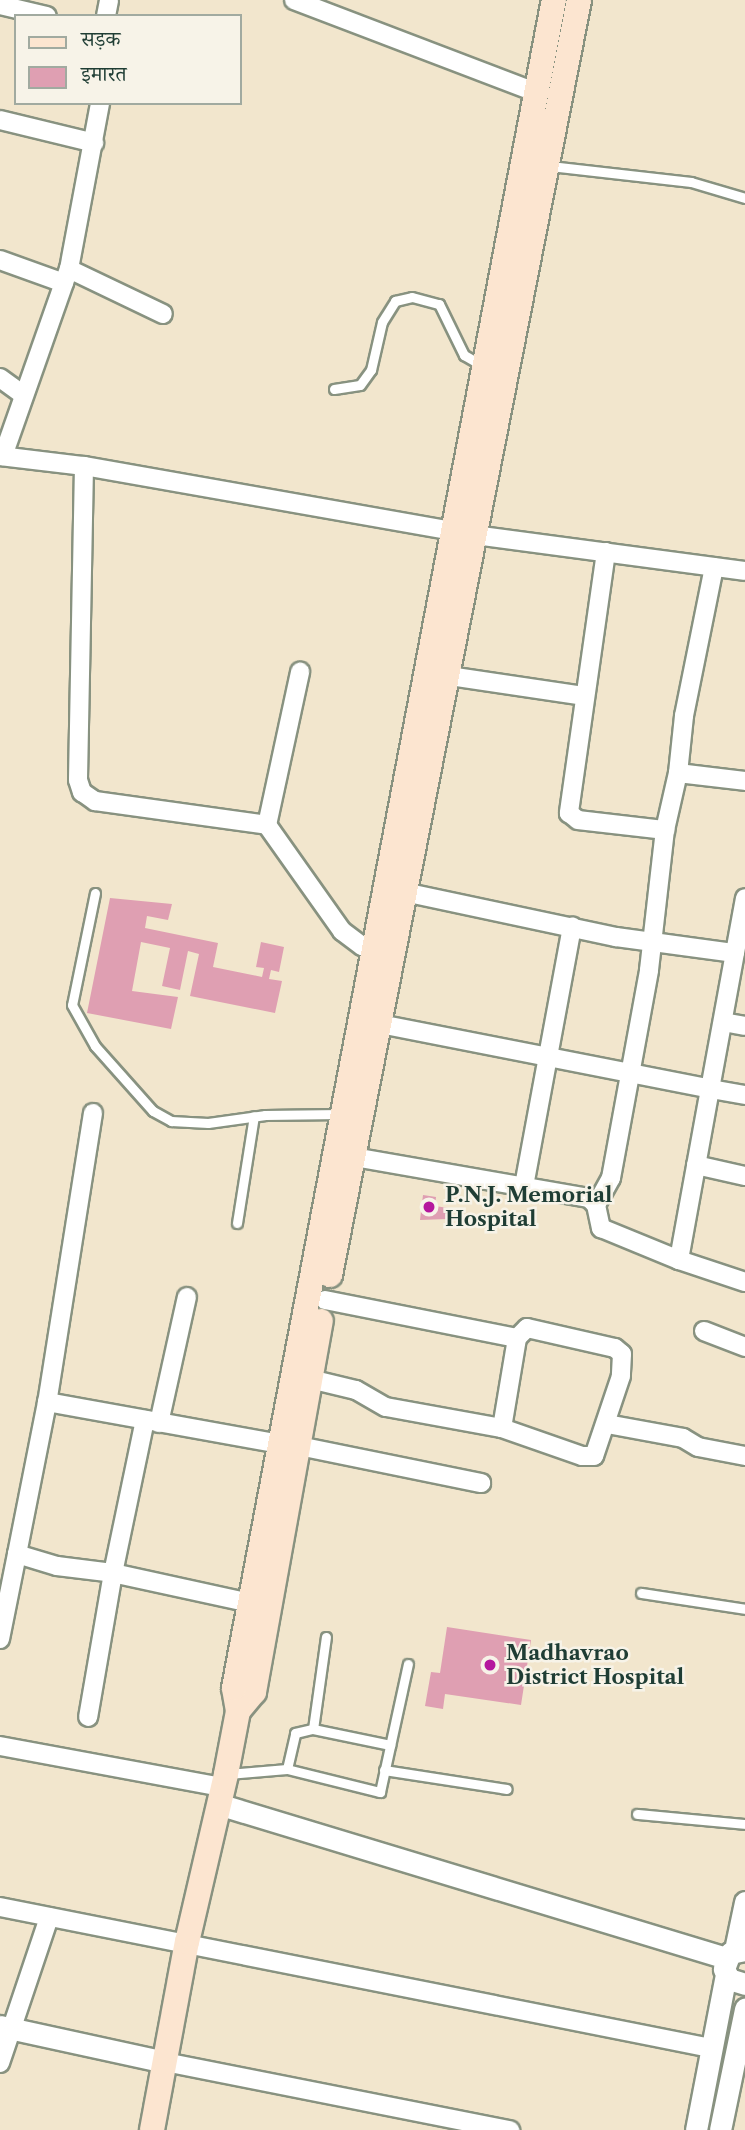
<!DOCTYPE html>
<html>
<head>
<meta charset="utf-8">
<style>
	body { margin:0 }
	#map { position:relative; width:745px; height:2130px; overflow:hidden; background:#f2e6cd; font-family:"Libre Caslon Text","Noto Serif Devanagari",serif }
	div>[style] { position:absolute }
	.building>* { inset:0; background:#df9fb2 }
	.roads { filter:drop-shadow(2px 0 #889280) drop-shadow(-2px 0 #889280) drop-shadow(0 2px #889280) drop-shadow(0 -2px #889280) }
	.service>* { height:9px; margin:-4.5px; padding:0 4.5px; transform-origin:4.5px; border-radius:4.5px; background:#fff }
	.minor>* { height:18px; margin:-9px; padding:0 9px; transform-origin:9px; border-radius:9px; background:#fff }
	.tertiary>* { height:21px; margin:-10.5px; padding:0 10.5px; transform-origin:10.5px; border-radius:10.5px; background:#fff }
	.secondary>* { height:24px; margin:-12px; padding:0 12px; transform-origin:12px; border-radius:12px; background:#fce5d0 }
	.dots>* { width:19px; height:19px; translate:-50% -50%; box-sizing:border-box; border:4px solid #f7f3e8; border-radius:50% }
	span { translate:-50% -50%; white-space:nowrap; text-align:center; line-height:1.15; -webkit-text-stroke:5px #f7f3e8; paint-order:stroke }
	.poi-label { font-size:21px; color:#1f3d34; font-weight:700 }
	.left { translate:0 -50%; text-align:left }
	.legend { position:absolute; left:14px; top:14px; width:228px; height:91px; box-sizing:border-box; background:#f7f3e8; border:2px solid #a1aaa0; margin:0; padding:9px 12px; list-style:none; font-size:21px; color:#1f3d34 }
	.legend li { display:flex; align-items:center; gap:14px; height:35px }
	.legend b { width:35px; border:2px solid #a1aaa0 }
</style>
</head>
<body>
<div id="map">
	<div class="building">
		<i style="clip-path:polygon(110px 898px,172px 904px,168px 920px,147px 916px,145px 928px,218px 943px,213px 967px,262px 977px,264px 968px,256px 967px,261px 942px,284px 947px,279px 972px,271px 970px,269px 979px,282px 981px,275px 1013px,190px 996px,199px 954px,188px 951px,180px 990px,162px 986px,170px 948px,141px 942px,132px 991px,178px 997px,171px 1029px,87px 1013px)"></i>
		<i style="clip-path:polygon(423px 1195px,436px 1197px,435px 1206px,448px 1208px,447px 1219px,420px 1220px)"></i>
		<i style="clip-path:polygon(447px 1627px,531px 1640px,521px 1705px,445px 1694px,443px 1709px,425px 1706px,431px 1672px,440px 1673px)"></i>
	</div>
	<div class="roads">
		<div class="service">
			<i style="left:550px;top:166px;width:142px;rotate:6.5deg"></i>
			<i style="left:691px;top:182px;width:56px;rotate:16.5deg"></i>
			<i style="left:334px;top:389px;width:26px;rotate:-9deg"></i>
			<i style="left:360px;top:385px;width:19px;rotate:-54deg"></i>
			<i style="left:371px;top:370px;width:49px;rotate:-77.1deg"></i>
			<i style="left:382px;top:322px;width:25px;rotate:-58deg"></i>
			<i style="left:395px;top:301px;width:17px;rotate:-13deg"></i>
			<i style="left:412px;top:297px;width:28px;rotate:15deg"></i>
			<i style="left:439px;top:304px;width:57px;rotate:63.9deg"></i>
			<i style="left:464px;top:355px;width:22px;rotate:30deg"></i>
			<i style="left:95px;top:893px;width:114px;rotate:101.6deg"></i>
			<i style="left:72px;top:1005px;width:47px;rotate:60.7deg"></i>
			<i style="left:95px;top:1046px;width:87px;rotate:48.3deg"></i>
			<i style="left:153px;top:1111px;width:21px;rotate:29deg"></i>
			<i style="left:171px;top:1121px;width:37px;rotate:3deg"></i>
			<i style="left:208px;top:1123px;width:58px;rotate:-8deg"></i>
			<i style="left:265px;top:1115px;width:76px;rotate:-0.8deg"></i>
			<i style="left:237px;top:1223px;width:108px;rotate:-81deg"></i>
			<i style="left:641px;top:1593px;width:105px;rotate:8.7deg"></i>
			<i style="left:313px;top:1729px;width:93px;rotate:-82deg"></i>
			<i style="left:287px;top:1769px;width:37px;rotate:-77deg"></i>
			<i style="left:295px;top:1733px;width:18px;rotate:-13deg"></i>
			<i style="left:313px;top:1729px;width:79px;rotate:11.7deg"></i>
			<i style="left:384px;top:1770px;width:124px;rotate:8.8deg"></i>
			<i style="left:228px;top:1774px;width:59px;rotate:-4.8deg"></i>
			<i style="left:287px;top:1769px;width:96px;rotate:13.9deg"></i>
			<i style="left:380px;top:1792px;width:131px;rotate:-77.7deg"></i>
			<i style="left:637px;top:1814px;width:108px;rotate:5.3deg"></i>
		</div>
		<div class="minor">
			<i style="left:294px;top:0;width:260px;rotate:20.9deg"></i>
			<i style="left:0;top:5px;width:48px;rotate:13.2deg"></i>
			<i style="left:106px;top:16px;width:16px;rotate:-79deg"></i>
			<i style="left:0;top:120px;width:97px;rotate:13.7deg"></i>
			<i style="left:0;top:260px;width:68px;rotate:19.8deg"></i>
			<i style="left:69px;top:269px;width:104px;rotate:25.6deg"></i>
			<i style="left:0;top:378px;width:29px;rotate:36deg"></i>
			<i style="left:0;top:456px;width:85px;rotate:6.8deg"></i>
			<i style="left:84px;top:466px;width:397px;rotate:10deg"></i>
			<i style="left:475px;top:535px;width:272px;rotate:7.6deg"></i>
			<i style="left:3px;top:456px;width:198px;rotate:-70.6deg"></i>
			<i style="left:69px;top:269px;width:169px;rotate:-79.4deg"></i>
			<i style="left:84px;top:466px;width:314px;rotate:91.1deg"></i>
			<i style="left:78px;top:780px;width:13px;rotate:72deg"></i>
			<i style="left:82px;top:792px;width:16px;rotate:35deg"></i>
			<i style="left:95px;top:801px;width:174px;rotate:7.9deg"></i>
			<i style="left:267px;top:825px;width:130px;rotate:54.7deg"></i>
			<i style="left:342px;top:931px;width:25px;rotate:37deg"></i>
			<i style="left:362px;top:946px;width:15px;rotate:16deg"></i>
			<i style="left:606px;top:552px;width:264px;rotate:98.1deg"></i>
			<i style="left:569px;top:813px;width:11px;rotate:38deg"></i>
			<i style="left:578px;top:820px;width:88px;rotate:6.6deg"></i>
			<i style="left:714px;top:567px;width:152px;rotate:101.4deg"></i>
			<i style="left:684px;top:716px;width:57px;rotate:96deg"></i>
			<i style="left:678px;top:773px;width:67px;rotate:6.8deg"></i>
			<i style="left:449px;top:676px;width:137px;rotate:8.4deg"></i>
			<i style="left:267px;top:825px;width:157px;rotate:-77.8deg"></i>
			<i style="left:404px;top:892px;width:217px;rotate:12deg"></i>
			<i style="left:616px;top:937px;width:120px;rotate:7.7deg"></i>
			<i style="left:723px;top:1022px;width:22px;rotate:10deg"></i>
			<i style="left:380px;top:1024px;width:336px;rotate:11.1deg"></i>
			<i style="left:710px;top:1089px;width:194px;rotate:-79.6deg"></i>
			<i style="left:745px;top:1095px;width:36px;rotate:-170deg"></i>
			<i style="left:710px;top:1089px;width:174px;rotate:100.3deg"></i>
			<i style="left:679px;top:1260px;width:70px;rotate:18.4deg"></i>
			<i style="left:93px;top:1113px;width:293px;rotate:99deg"></i>
			<i style="left:47px;top:1402px;width:237px;rotate:10.2deg"></i>
			<i style="left:354px;top:1157px;width:239px;rotate:9.9deg"></i>
			<i style="left:589px;top:1198px;width:10px;rotate:45deg"></i>
			<i style="left:596px;top:1205px;width:24px;rotate:78deg"></i>
			<i style="left:601px;top:1228px;width:84px;rotate:22.3deg"></i>
			<i style="left:696px;top:1165px;width:50px;rotate:12.7deg"></i>
			<i style="left:524px;top:1186px;width:264px;rotate:-79.5deg"></i>
			<i style="left:596px;top:1205px;width:31px;rotate:-61deg"></i>
			<i style="left:611px;top:1178px;width:211px;rotate:-79.6deg"></i>
			<i style="left:649px;top:970px;width:141px;rotate:-83.5deg"></i>
			<i style="left:665px;top:830px;width:58px;rotate:-77.2deg"></i>
			<i style="left:325px;top:1300px;width:196px;rotate:11.2deg"></i>
			<i style="left:527px;top:1328px;width:90px;rotate:12.8deg"></i>
			<i style="left:615px;top:1348px;width:9px;rotate:41deg"></i>
			<i style="left:622px;top:1354px;width:22px;rotate:93deg"></i>
			<i style="left:621px;top:1376px;width:84px;rotate:108.6deg"></i>
			<i style="left:594px;top:1456px;width:12px;rotate:180deg"></i>
			<i style="left:582px;top:1456px;width:85px;rotate:-160.7deg"></i>
			<i style="left:502px;top:1428px;width:91px;rotate:-80.5deg"></i>
			<i style="left:517px;top:1338px;width:14px;rotate:-45deg"></i>
			<i style="left:704px;top:1331px;width:44px;rotate:21.3deg"></i>
			<i style="left:310px;top:1379px;width:47px;rotate:13.4deg"></i>
			<i style="left:356px;top:1390px;width:34px;rotate:30deg"></i>
			<i style="left:386px;top:1407px;width:118px;rotate:10.3deg"></i>
			<i style="left:145px;top:1420px;width:156px;rotate:101.8deg"></i>
			<i style="left:113px;top:1573px;width:141px;rotate:12.3deg"></i>
			<i style="left:159px;top:1423px;width:129px;rotate:-77.5deg"></i>
			<i style="left:607px;top:1424px;width:77px;rotate:10.4deg"></i>
			<i style="left:683px;top:1438px;width:17px;rotate:31deg"></i>
			<i style="left:698px;top:1447px;width:48px;rotate:10.8deg"></i>
			<i style="left:299px;top:1446px;width:186px;rotate:11.5deg"></i>
			<i style="left:17px;top:1554px;width:155px;rotate:-78.8deg"></i>
			<i style="left:0;top:1639px;width:87px;rotate:-78.7deg"></i>
			<i style="left:17px;top:1554px;width:42px;rotate:16.7deg"></i>
			<i style="left:57px;top:1566px;width:56px;rotate:7.1deg"></i>
			<i style="left:113px;top:1573px;width:146px;rotate:99.8deg"></i>
			<i style="left:0;top:1746px;width:226px;rotate:10.5deg"></i>
			<i style="left:0;top:1907px;width:725px;rotate:11.22deg"></i>
			<i style="left:165px;top:2062px;width:352px;rotate:11.2deg"></i>
			<i style="left:0;top:2063px;width:154px;rotate:-71.4deg"></i>
		</div>
		<div class="tertiary">
			<i style="left:218px;top:1804px;width:531px;rotate:16.86deg"></i>
			<i style="left:735px;top:1950px;width:49px;rotate:-78.2deg"></i>
			<i style="left:745px;top:1950px;width:15px;rotate:169deg"></i>
			<i style="left:730px;top:1953px;width:17px;rotate:111deg"></i>
			<i style="left:724px;top:1969px;width:11px;rotate:63deg"></i>
			<i style="left:729px;top:1979px;width:17px;rotate:17deg"></i>
			<i style="left:0;top:2026px;width:169px;rotate:12.3deg"></i>
			<i style="left:696px;top:2130px;width:159px;rotate:-79.1deg"></i>
			<i style="left:720px;top:2130px;width:124px;rotate:-78.3deg"></i>
		</div>
		<div class="secondary">
			<i style="left:330px;top:1275px;width:1299px;rotate:-78.95deg"></i>
			<i style="left:238px;top:1711px;width:25px;rotate:-50deg"></i>
			<i style="left:254px;top:1692px;width:377px;rotate:-79.8deg"></i>
			<i style="left:152px;top:2130px;width:191px;rotate:-79.5deg"></i>
			<i style="left:187px;top:1942px;width:172px;rotate:-76.9deg"></i>
			<i style="left:226px;top:1774px;width:64px;rotate:-79.2deg"></i>
			<i style="left:238px;top:1711px;width:23px;rotate:-100deg"></i>
			<i style="left:234px;top:1688px;width:1718px;rotate:-79.27deg"></i>
		</div>
	</div>
	<div class="dots">
		<i style="left:429px;top:1207px;background:#b5179e"></i>
		<i style="left:490px;top:1665px;background:#b5179e"></i>
	</div>
	<div class="poi-label">
		<span class="left" style="left:445px;top:1207px">P.N.J. Memorial<br>Hospital</span>
		<span class="left" style="left:506px;top:1665px">Madhavrao<br>District Hospital</span>
	</div>
	<ul class="legend">
	<li><b style="height:9px;background:#fce5d0"></b>सड़क</li>
	<li><b style="height:19px;background:#df9fb2"></b>इमारत</li>
	</ul>
</div>
</body>
</html>
